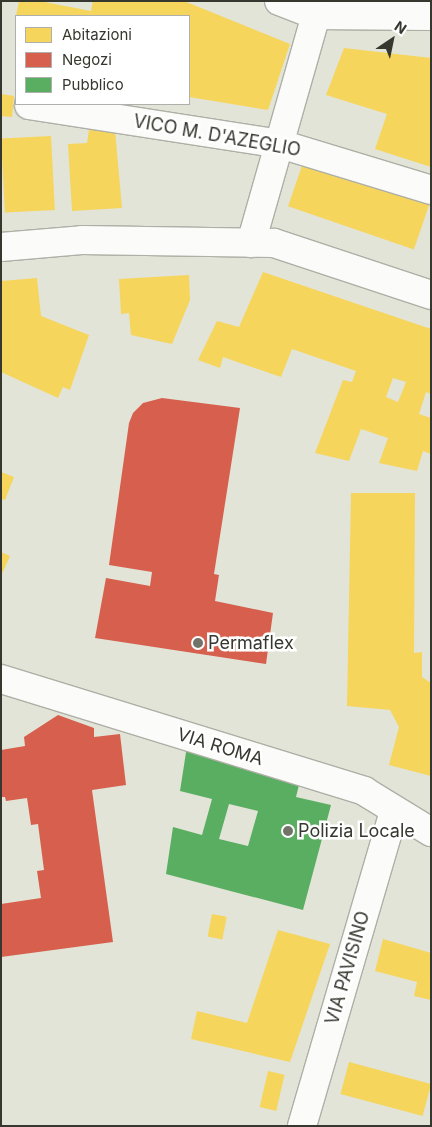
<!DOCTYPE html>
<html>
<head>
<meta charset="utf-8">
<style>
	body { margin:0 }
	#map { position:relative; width:432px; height:1127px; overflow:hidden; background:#e2e4d7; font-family:Inter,sans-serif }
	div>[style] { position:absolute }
	.homes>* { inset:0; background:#f6d55c; transform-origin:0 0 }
	.shops>* { inset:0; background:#d6604d }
	.public>* { inset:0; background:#5aae61 }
	.roads { filter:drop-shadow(1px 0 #aeafa6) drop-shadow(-1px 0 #aeafa6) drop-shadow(0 1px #aeafa6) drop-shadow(0 -1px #aeafa6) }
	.minor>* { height:28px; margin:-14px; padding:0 14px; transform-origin:14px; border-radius:14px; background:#fbfbf9 }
	.dots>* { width:14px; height:14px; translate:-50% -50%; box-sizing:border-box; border:2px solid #fff; border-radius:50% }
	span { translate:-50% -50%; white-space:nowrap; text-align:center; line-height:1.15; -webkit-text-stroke:5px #fff; paint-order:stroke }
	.street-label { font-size:18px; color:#36382f }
	.poi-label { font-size:18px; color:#36382f }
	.left { translate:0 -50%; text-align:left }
	.frame { position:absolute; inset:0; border:2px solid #36382f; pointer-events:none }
	.legend { position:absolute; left:15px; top:15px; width:175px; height:90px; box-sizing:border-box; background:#fff; border:1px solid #afafac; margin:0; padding:6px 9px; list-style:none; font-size:15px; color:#36382f }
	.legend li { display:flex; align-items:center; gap:10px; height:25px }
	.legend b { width:25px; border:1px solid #afafac }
	.north { position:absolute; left:367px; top:15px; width:50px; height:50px; -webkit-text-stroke:4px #fff; paint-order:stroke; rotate:34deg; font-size:14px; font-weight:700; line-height:20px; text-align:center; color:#36382f }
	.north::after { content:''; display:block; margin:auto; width:18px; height:22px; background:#36382f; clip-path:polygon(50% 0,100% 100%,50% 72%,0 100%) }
</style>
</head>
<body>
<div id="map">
	<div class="homes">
		<i style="clip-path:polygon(19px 1px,39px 1px,91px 11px,93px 1px,184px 1px,290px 44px,268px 110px,189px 97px,189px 16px,16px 16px)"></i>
		<i style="clip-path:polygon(344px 48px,431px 58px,431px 167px,375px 149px,387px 114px,326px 95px)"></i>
		<i style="clip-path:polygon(1px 94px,14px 96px,12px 117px,1px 116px)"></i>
		<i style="clip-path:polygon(90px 124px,115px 130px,122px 208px,72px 211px,68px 144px,87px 143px)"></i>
		<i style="left:51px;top:136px;width:74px;height:50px;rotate:87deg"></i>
		<i style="left:305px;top:157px;width:133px;height:52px;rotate:19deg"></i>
		<i style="clip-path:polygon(evenodd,263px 272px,431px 329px,431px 394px,426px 392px,419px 414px,431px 418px,431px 454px,423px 451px,417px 471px,379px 463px,388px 438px,361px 429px,349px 461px,315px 453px,343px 380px,352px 382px,356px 371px,292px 349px,281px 377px,223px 357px,220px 368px,198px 360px,217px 321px,239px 327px,263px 272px,393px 378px,406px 382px,398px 402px,386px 397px,393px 378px)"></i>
		<i style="clip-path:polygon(189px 275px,190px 300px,172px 344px,131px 335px,129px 313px,121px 314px,119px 279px)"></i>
		<i style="clip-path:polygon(37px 278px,41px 316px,89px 335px,70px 390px,63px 387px,58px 398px,1px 372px,1px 281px)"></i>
		<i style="clip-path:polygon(1px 472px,14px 477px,5px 500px,1px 499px)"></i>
		<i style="clip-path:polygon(351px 493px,415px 493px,414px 653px,422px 652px,422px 677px,431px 683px,431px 776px,389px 765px,399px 727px,390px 710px,347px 706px)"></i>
		<i style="clip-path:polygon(1px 552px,10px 556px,1px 576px)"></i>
		<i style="left:212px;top:914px;width:15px;height:23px;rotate:11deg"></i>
		<i style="clip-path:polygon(278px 930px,330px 944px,290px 1062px,191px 1039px,197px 1011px,247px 1023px)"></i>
		<i style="clip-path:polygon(383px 939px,431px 953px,431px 1000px,414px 996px,417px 982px,375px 971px)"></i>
		<i style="left:349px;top:1062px;width:85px;height:33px;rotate:15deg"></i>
		<i style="left:268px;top:1071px;width:17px;height:37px;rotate:13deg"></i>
	</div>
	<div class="shops">
		<i style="clip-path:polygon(162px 398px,240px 408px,214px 574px,219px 575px,215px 601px,273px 613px,266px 664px,95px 638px,106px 578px,150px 586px,152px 572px,109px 565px,129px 423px,133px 413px,143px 403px)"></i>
		<i style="clip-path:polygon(58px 715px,94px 728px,94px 737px,120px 734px,126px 785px,92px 790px,113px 942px,1px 957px,1px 904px,41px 898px,37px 871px,44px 870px,38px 824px,31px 825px,27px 798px,6px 801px,5px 797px,1px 797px,1px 750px,25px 746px,24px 737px)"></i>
	</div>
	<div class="public">
		<i style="clip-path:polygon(evenodd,187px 746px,301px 777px,296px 797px,331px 805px,303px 910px,166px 874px,173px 827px,202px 835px,212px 799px,180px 791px,187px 746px,229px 804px,258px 811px,248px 846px,219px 839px,229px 804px)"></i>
	</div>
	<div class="roads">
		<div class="minor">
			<i style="left:279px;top:1px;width:40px;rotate:21deg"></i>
			<i style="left:316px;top:15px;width:115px;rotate:0.5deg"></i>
			<i style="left:29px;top:105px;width:254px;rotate:8.8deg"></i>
			<i style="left:280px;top:144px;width:158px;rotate:16.9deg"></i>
			<i style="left:251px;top:243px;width:237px;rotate:-74.1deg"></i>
			<i style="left:1px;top:247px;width:81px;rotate:-4.9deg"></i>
			<i style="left:82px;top:240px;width:192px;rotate:0.9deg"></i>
			<i style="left:274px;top:243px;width:165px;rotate:18.3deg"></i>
			<i style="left:1px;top:679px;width:380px;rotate:17.1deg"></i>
			<i style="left:364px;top:791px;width:79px;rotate:31.5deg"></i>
			<i style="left:302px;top:1126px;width:328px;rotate:-73.7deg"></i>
		</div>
	</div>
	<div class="dots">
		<i style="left:198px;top:643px;background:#72746a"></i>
		<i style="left:288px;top:831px;background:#72746a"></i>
	</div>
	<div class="street-label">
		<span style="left:217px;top:136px;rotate:10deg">VICO M. D'AZEGLIO</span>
		<span style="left:220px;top:747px;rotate:17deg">VIA ROMA</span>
		<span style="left:348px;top:968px;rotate:-74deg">VIA PAVISINO</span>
	</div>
	<div class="poi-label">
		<span class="left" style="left:208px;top:643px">Permaflex</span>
		<span class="left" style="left:298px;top:831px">Polizia Locale</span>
	</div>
	<div class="frame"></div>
	<ul class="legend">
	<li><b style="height:14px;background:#f6d55c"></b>Abitazioni</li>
	<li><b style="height:14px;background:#d6604d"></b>Negozi</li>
	<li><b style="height:14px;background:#5aae61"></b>Pubblico</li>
	</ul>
	<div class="north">N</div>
</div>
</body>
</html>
